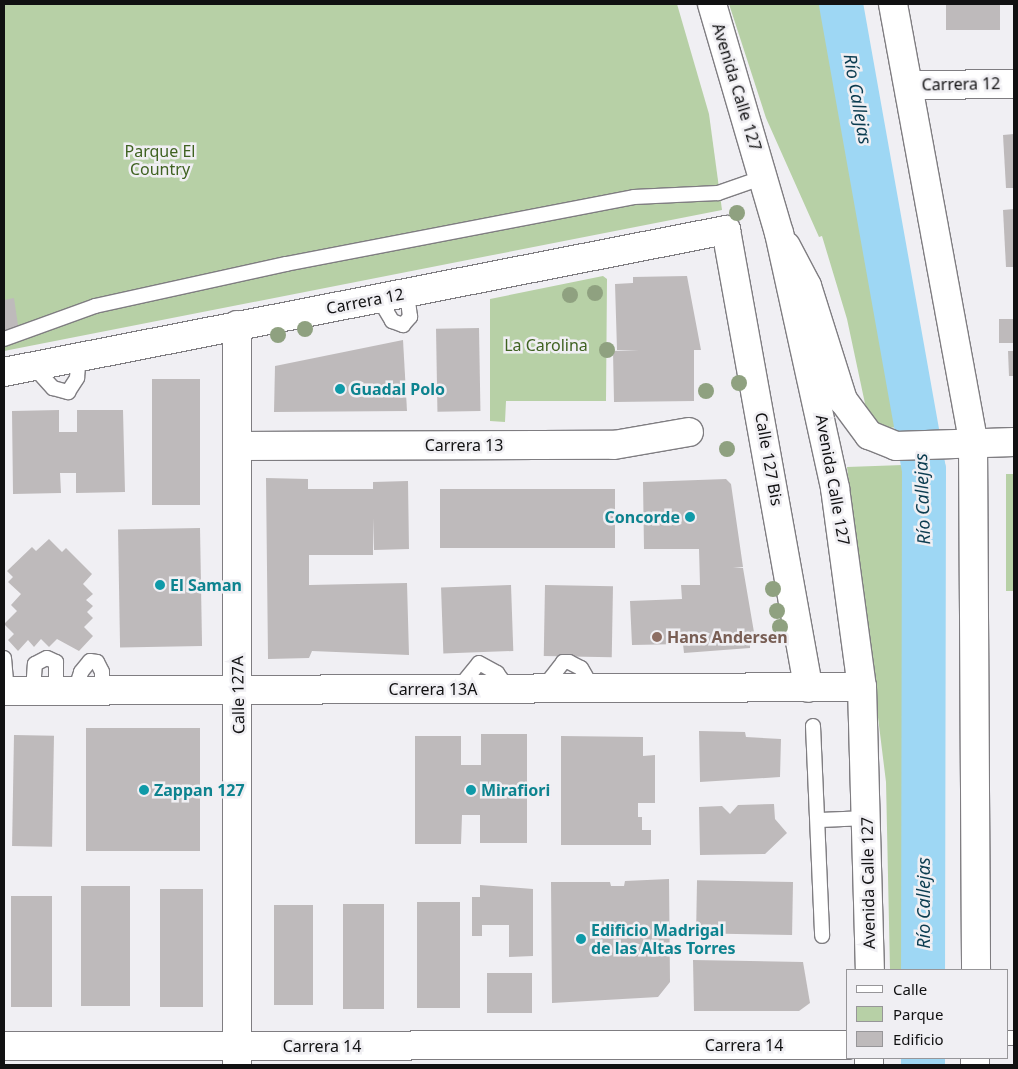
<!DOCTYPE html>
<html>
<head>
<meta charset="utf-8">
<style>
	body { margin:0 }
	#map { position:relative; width:1018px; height:1069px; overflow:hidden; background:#f0eff3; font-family:"Noto Sans",sans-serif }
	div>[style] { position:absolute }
	.green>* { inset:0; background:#b7d0a6; transform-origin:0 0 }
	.river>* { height:44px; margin:-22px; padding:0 22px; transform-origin:22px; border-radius:22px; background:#9ed7f4 }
	.building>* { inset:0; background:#bebabb; transform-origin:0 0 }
	.roads { filter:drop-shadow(1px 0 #7f7d81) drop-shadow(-1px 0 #7f7d81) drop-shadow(0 1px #7f7d81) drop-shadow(0 -1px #7f7d81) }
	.lane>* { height:14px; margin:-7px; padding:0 7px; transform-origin:7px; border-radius:7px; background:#fff }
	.street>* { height:28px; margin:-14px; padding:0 14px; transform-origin:14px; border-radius:14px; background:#fff }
	.secondary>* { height:28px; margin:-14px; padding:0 14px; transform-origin:14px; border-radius:14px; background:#fff }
	.primary>* { height:28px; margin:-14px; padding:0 14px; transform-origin:14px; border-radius:14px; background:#fff }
	.trees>* { width:16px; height:16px; margin:-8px; border-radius:50%; background:#8fa180 }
	.dots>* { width:14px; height:14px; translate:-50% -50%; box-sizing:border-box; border:2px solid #f0eff3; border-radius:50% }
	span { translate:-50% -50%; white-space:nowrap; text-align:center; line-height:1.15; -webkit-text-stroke:5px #f0eff3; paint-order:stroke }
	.street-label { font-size:16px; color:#111112 }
	.park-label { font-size:16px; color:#3f6221 }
	.culture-label { font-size:16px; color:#0d838f; font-weight:700 }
	.left { translate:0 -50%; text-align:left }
	.right { translate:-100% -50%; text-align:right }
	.education-label { font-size:16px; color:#785e54; font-weight:700 }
	.water-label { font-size:18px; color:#0b3c50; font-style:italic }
	.frame { position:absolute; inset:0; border:5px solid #111112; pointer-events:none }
	.legend { position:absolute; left:846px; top:969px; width:162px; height:90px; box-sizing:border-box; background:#f0eff3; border:1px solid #979699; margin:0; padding:6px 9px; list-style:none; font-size:15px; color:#111112 }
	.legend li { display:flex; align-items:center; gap:10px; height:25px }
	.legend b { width:25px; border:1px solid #979699 }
</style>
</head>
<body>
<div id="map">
	<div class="green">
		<i style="clip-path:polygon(4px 4px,677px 4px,709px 114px,722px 210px,4px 351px)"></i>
		<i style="clip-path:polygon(729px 4px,823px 4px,892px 347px,903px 427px,885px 428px,867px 413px,847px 319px,822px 236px,819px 237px,766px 118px)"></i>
		<i style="clip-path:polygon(603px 276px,607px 279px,606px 401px,506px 401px,505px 422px,490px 421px,490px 299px)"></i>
		<i style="clip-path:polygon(903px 465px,904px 970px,890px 970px,886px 782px,847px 467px)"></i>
		<i style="left:1006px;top:474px;width:8px;height:117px"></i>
	</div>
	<div class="river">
		<i style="left:841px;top:4px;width:473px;rotate:79.9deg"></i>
		<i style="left:924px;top:470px;width:500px;rotate:90.11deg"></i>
		<i style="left:923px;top:1058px;width:7px;rotate:90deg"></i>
	</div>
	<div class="building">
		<i style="left:946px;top:4px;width:54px;height:26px"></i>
		<i style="clip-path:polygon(1014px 134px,1014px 188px,1006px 188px,1003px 135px)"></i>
		<i style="clip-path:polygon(1014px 209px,1014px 267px,1006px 267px,1003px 210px)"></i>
		<i style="clip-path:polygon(687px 276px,701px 350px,694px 350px,694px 401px,614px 402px,613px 351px,639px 350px,617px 350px,615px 284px,633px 283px,633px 277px)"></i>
		<i style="clip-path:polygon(14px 298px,19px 332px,4px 334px,4px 300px)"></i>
		<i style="left:1014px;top:319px;width:24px;height:15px;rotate:90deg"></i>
		<i style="left:479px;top:328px;width:83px;height:43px;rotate:89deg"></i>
		<i style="clip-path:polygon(403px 340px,407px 411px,274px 412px,275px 366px)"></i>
		<i style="clip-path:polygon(1008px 351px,1014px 351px,1014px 376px,1009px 376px)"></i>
		<i style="left:200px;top:379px;width:126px;height:48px;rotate:90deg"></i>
		<i style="clip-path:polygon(59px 410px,59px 432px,77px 432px,77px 410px,123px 410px,125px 492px,76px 493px,76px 473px,60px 473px,61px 493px,13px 494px,12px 411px)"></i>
		<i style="clip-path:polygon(266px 478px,308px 479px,308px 489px,373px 489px,373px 482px,408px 481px,409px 549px,374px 550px,373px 518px,373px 555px,309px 555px,309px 585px,407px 583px,409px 655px,312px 651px,309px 658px,268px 659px)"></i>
		<i style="clip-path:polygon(726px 479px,731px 484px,743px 567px,733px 568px,743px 568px,755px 638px,750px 638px,750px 648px,684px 653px,683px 644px,632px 645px,630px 601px,682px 599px,681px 585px,700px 585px,699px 549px,644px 549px,643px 482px)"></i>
		<i style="left:440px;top:489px;width:175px;height:59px"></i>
		<i style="left:200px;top:528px;width:118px;height:82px;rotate:89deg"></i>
		<i style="clip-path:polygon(49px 539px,62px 552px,66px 548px,92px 574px,83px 584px,93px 594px,86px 600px,93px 606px,87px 612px,93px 618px,84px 627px,93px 636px,79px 651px,57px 639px,49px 647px,41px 639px,34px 647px,28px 640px,18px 651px,8px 640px,14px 634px,4px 624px,17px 611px,11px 605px,21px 594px,8px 582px,13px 577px,7px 571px,32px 547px,36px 551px)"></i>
		<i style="left:511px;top:585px;width:66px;height:70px;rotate:88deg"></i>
		<i style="left:545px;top:585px;width:68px;height:71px;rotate:1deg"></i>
		<i style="left:200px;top:728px;width:123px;height:114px;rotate:90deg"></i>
		<i style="clip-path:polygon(699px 731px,745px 732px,746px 737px,781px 739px,780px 777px,700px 782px)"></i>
		<i style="clip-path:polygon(481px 734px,527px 734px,527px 843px,480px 843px,480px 815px,462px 815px,461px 844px,415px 844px,415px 736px,461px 736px,461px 765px,481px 765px)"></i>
		<i style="left:14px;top:735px;width:40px;height:111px;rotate:1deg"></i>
		<i style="clip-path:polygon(561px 736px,643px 737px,643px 756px,655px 755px,655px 803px,638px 803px,638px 817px,642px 817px,642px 830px,651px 830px,651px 845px,561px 845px)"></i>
		<i style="clip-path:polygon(774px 804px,775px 819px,787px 833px,765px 854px,700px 855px,699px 807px,722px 806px,730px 814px,738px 805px)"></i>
		<i style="clip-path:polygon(669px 879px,670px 982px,658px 997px,552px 1003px,551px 882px,610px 882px,611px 886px,624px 886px,625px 881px)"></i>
		<i style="left:793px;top:882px;width:53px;height:96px;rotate:91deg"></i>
		<i style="clip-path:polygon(480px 885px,533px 889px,533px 956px,509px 957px,509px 925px,482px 925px,482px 936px,472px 936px,472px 897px,480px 897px)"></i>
		<i style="left:130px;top:886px;width:120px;height:49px;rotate:90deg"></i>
		<i style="left:160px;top:889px;width:43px;height:118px"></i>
		<i style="left:11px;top:896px;width:41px;height:111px"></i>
		<i style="left:417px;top:902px;width:43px;height:106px"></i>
		<i style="left:343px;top:904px;width:41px;height:105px"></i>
		<i style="left:274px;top:905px;width:39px;height:100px"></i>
		<i style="clip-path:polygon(693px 960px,803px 962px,810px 1003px,799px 1011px,694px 1011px)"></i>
		<i style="left:532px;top:973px;width:40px;height:45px;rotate:90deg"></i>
	</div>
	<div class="roads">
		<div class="lane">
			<i style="left:379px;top:299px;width:26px;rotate:59deg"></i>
			<i style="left:392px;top:321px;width:12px;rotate:20deg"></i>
			<i style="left:403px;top:325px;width:11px;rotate:-49deg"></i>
			<i style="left:410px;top:317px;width:24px;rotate:-97deg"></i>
			<i style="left:4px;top:339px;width:97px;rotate:-19.9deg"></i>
			<i style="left:95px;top:306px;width:196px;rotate:-12.4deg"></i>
			<i style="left:286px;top:264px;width:354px;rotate:-10.9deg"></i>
			<i style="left:634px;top:197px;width:84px;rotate:-2.7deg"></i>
			<i style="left:718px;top:193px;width:49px;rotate:-19.2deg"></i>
			<i style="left:33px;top:366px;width:30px;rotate:48deg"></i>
			<i style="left:53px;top:388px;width:16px;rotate:15deg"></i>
			<i style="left:68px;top:392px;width:17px;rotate:-57deg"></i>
			<i style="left:77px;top:378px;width:21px;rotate:-85deg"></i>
			<i style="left:4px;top:658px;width:33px;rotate:85deg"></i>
			<i style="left:543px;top:688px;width:33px;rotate:-52deg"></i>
			<i style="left:563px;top:662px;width:6px"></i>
			<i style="left:569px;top:662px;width:13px;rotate:27deg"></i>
			<i style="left:581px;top:668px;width:24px;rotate:60deg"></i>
			<i style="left:458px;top:689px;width:33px;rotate:-51deg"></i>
			<i style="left:479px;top:663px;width:21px;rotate:29deg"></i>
			<i style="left:497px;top:673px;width:19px;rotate:54deg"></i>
			<i style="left:33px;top:691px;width:27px;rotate:-86deg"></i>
			<i style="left:35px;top:664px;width:13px;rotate:-27deg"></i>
			<i style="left:47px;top:658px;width:10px;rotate:24deg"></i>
			<i style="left:56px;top:662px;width:29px;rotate:90deg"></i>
			<i style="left:75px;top:691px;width:20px;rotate:-72deg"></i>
			<i style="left:81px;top:672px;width:14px;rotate:-51deg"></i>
			<i style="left:90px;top:661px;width:7px;rotate:8deg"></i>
			<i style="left:97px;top:662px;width:11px;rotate:63deg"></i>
			<i style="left:102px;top:672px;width:19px;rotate:90deg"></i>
			<i style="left:813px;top:726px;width:210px;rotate:87.5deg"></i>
			<i style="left:820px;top:820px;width:47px;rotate:-2.4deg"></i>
			<i style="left:1007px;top:1038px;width:7px"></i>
		</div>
		<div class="street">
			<i style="left:909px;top:85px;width:105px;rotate:-0.5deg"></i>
			<i style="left:237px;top:325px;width:739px;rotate:90deg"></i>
			<i style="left:4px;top:372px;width:736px;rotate:-11.13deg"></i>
			<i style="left:726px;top:230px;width:465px;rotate:79.8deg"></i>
			<i style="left:237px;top:446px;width:377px;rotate:-0.2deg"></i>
			<i style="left:614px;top:445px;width:76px;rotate:-9.8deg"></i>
			<i style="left:4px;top:691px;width:858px;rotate:-0.27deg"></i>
			<i style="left:4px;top:1046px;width:843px;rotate:-0.07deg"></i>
		</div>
		<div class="secondary">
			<i style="left:786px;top:246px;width:45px;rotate:62.3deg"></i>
			<i style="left:807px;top:286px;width:120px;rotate:72.5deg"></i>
			<i style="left:843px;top:400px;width:44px;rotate:53.4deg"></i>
			<i style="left:869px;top:435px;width:29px;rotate:22deg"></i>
			<i style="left:896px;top:446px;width:118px;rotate:-1.9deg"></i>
		</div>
		<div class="primary">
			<i style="left:712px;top:4px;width:239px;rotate:73.7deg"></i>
			<i style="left:779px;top:233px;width:261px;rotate:77.6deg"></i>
			<i style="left:835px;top:488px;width:201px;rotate:82.3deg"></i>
			<i style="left:862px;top:687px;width:283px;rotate:88.4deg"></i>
			<i style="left:893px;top:4px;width:445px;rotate:79.6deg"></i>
			<i style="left:973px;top:442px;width:528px;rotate:89.67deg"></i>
			<i style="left:869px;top:1065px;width:7px;rotate:-90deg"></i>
			<i style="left:975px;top:1065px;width:7px;rotate:-90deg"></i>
		</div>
	</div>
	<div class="trees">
		<i style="left:737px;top:213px"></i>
		<i style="left:595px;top:293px"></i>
		<i style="left:570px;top:295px"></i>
		<i style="left:305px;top:329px"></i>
		<i style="left:278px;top:335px"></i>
		<i style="left:607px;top:350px"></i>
		<i style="left:739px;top:383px"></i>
		<i style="left:706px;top:391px"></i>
		<i style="left:727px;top:449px"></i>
		<i style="left:773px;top:589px"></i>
		<i style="left:777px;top:611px"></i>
		<i style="left:780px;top:627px"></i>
	</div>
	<div class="dots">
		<i style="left:340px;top:389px;background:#0f9aa8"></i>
		<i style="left:690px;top:517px;background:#0f9aa8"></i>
		<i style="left:160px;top:585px;background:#0f9aa8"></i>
		<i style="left:657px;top:637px;background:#8d6e63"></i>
		<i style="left:144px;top:790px;background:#0f9aa8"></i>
		<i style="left:471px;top:790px;background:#0f9aa8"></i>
		<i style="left:581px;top:939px;background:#0f9aa8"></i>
	</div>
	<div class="street-label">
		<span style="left:961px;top:84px;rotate:-1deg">Carrera 12</span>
		<span style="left:737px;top:87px;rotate:73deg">Avenida Calle 127</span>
		<span style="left:365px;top:301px;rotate:-11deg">Carrera 12</span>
		<span style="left:464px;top:445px">Carrera 13</span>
		<span style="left:769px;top:459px;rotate:80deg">Calle 127 Bis</span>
		<span style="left:833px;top:480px;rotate:80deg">Avenida Calle 127</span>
		<span style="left:433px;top:689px">Carrera 13A</span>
		<span style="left:238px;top:695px;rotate:-91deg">Calle 127A</span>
		<span style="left:868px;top:883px;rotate:-91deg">Avenida Calle 127</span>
		<span style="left:744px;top:1045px">Carrera 14</span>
		<span style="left:322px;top:1046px">Carrera 14</span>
	</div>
	<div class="park-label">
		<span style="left:160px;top:160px">Parque El<br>Country</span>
		<span style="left:546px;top:345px">La Carolina</span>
	</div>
	<div class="culture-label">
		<span class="left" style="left:350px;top:389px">Guadal Polo</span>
		<span class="right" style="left:680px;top:517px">Concorde</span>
		<span class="left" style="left:170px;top:585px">El Saman</span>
		<span class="left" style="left:154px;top:790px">Zappan 127</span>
		<span class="left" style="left:481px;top:790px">Mirafiori</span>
		<span class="left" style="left:591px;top:939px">Edificio Madrigal<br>de las Altas Torres</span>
	</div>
	<div class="education-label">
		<span class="left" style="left:667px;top:637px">Hans Andersen</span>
	</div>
	<div class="water-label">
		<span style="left:858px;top:99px;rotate:80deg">Río Callejas</span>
		<span style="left:922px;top:499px;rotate:-92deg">Río Callejas</span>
		<span style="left:923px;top:903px;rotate:-90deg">Río Callejas</span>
	</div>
	<div class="frame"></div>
	<ul class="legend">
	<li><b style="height:6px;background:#fff"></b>Calle</li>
	<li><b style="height:14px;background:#b7d0a6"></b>Parque</li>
	<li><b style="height:14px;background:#bebabb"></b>Edificio</li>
	</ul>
</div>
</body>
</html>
